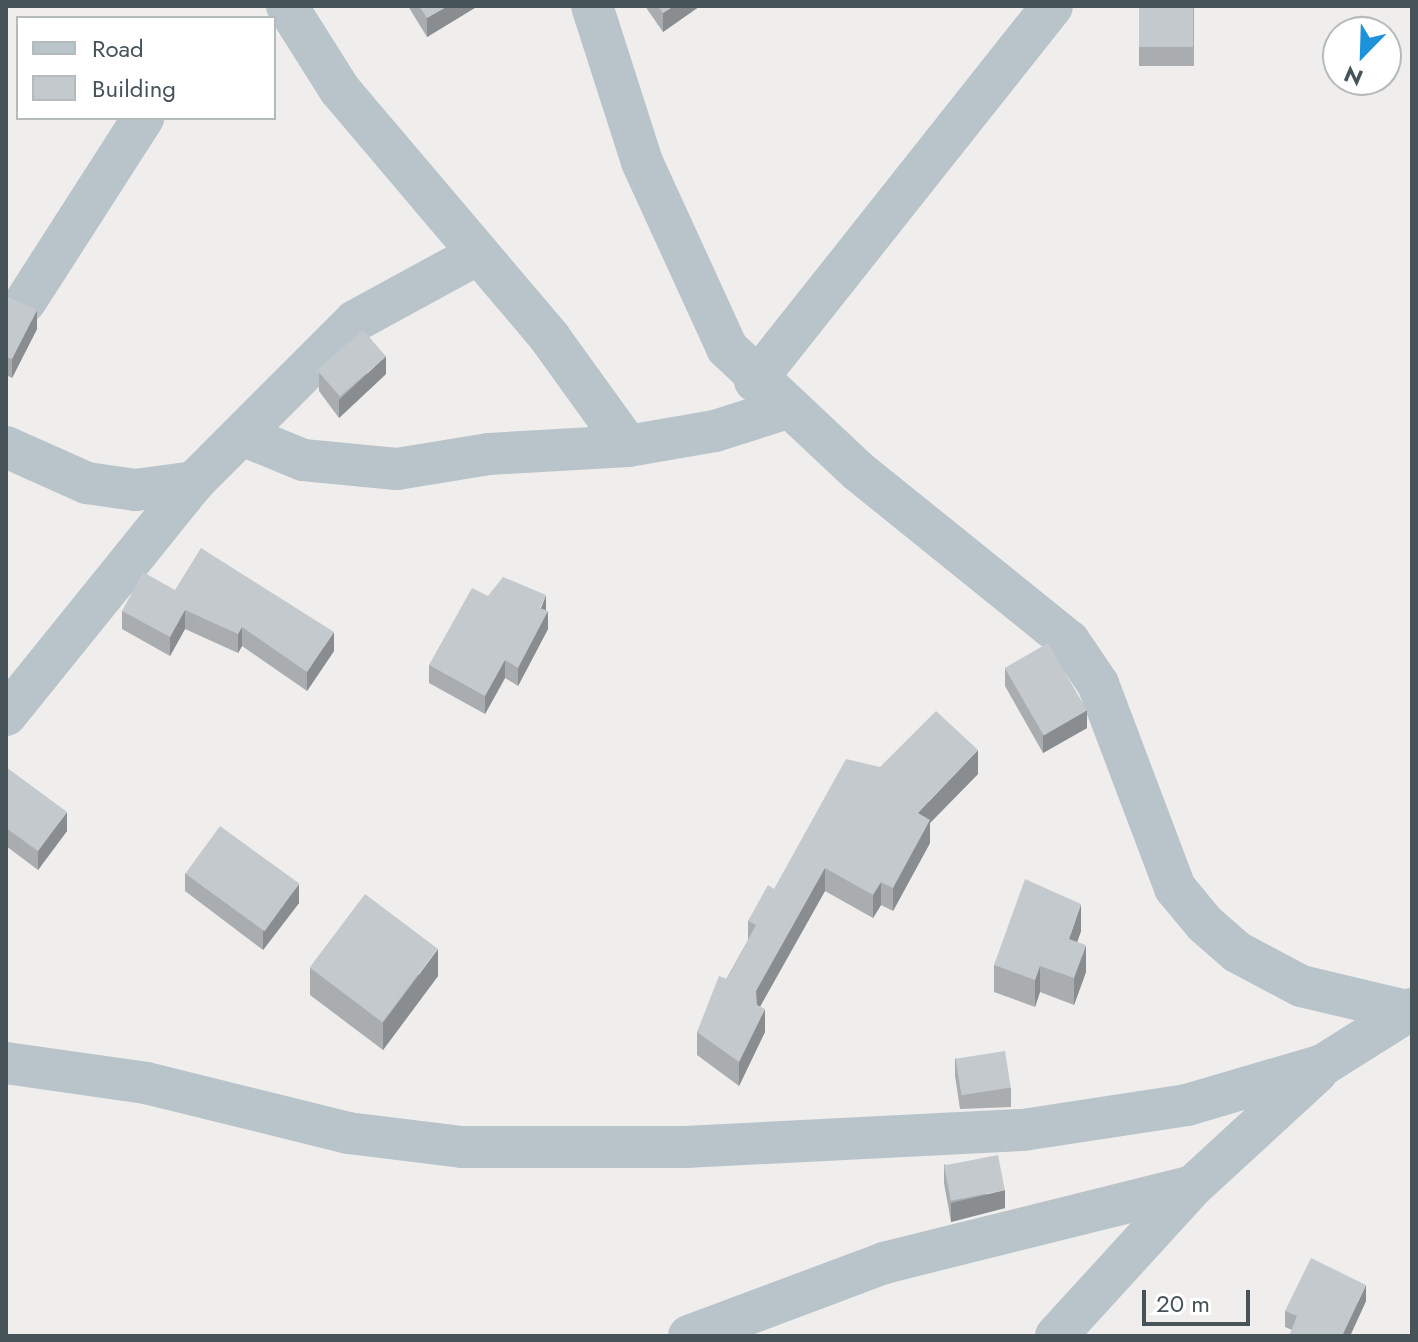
<!DOCTYPE html>
<html>
<head>
<meta charset="utf-8">
<style>
	body { margin:0 }
	#map { position:relative; width:1418px; height:1342px; overflow:hidden; background:#f0eded; font-family:Jost,sans-serif }
	div>[style] { position:absolute }
	.minor>* { height:42px; margin:-21px; padding:0 21px; transform-origin:21px; border-radius:21px; background:#b8c4ca }
	.wall>* { inset:0; background:#a9adb0; transform-origin:0 0 }
	.shaded-wall>* { inset:0; background:#898d90 }
	.building>* { inset:0; background:#c4c9cd; transform-origin:0 0 }
	span { translate:-50% -50%; white-space:nowrap; text-align:center; line-height:1.15; -webkit-text-stroke:8px #fff; paint-order:stroke }
	.frame { position:absolute; inset:0; border:8px solid #46545a; pointer-events:none }
	.legend { position:absolute; left:16px; top:16px; width:260px; height:104px; box-sizing:border-box; background:#fff; border:2px solid #b5bbbd; margin:0; padding:10px 14px; list-style:none; font-size:24px; color:#46545a }
	.legend li { display:flex; align-items:center; gap:16px; height:40px }
	.legend b { width:40px; border:2px solid #b5bbbd }
	.north { position:absolute; left:1322px; top:16px; width:80px; height:80px; box-sizing:border-box; background:#fff; border:2px solid #b5bbbd; border-radius:50%; rotate:203deg; font-size:22px; font-weight:700; line-height:32px; text-align:center; color:#46545a }
	.north::after { content:''; display:block; margin:auto; width:28px; height:36px; background:#1d91da; clip-path:polygon(50% 0,100% 100%,50% 72%,0 100%) }
	.scale { position:absolute; left:1142px; top:1290px; width:108px; height:36px; box-sizing:border-box; border:4px solid #46545a; border-top:0; padding-left:10px; font-size:24px; line-height:28px; white-space:nowrap; color:#46545a; -webkit-text-stroke:6px #fff; paint-order:stroke }
</style>
</head>
<body>
<div id="map">
	<div class="minor">
		<i style="left:287px;top:6px;width:99px;rotate:57.8deg"></i>
		<i style="left:340px;top:90px;width:325px;rotate:49.7deg"></i>
		<i style="left:550px;top:338px;width:133px;rotate:54.2deg"></i>
		<i style="left:592px;top:6px;width:164px;rotate:72.2deg"></i>
		<i style="left:642px;top:162px;width:205px;rotate:65.4deg"></i>
		<i style="left:727px;top:348px;width:180px;rotate:43.2deg"></i>
		<i style="left:858px;top:471px;width:271px;rotate:38.9deg"></i>
		<i style="left:1069px;top:641px;width:52px;rotate:56deg"></i>
		<i style="left:1098px;top:684px;width:218px;rotate:69.3deg"></i>
		<i style="left:1175px;top:888px;width:47px;rotate:50.2deg"></i>
		<i style="left:1205px;top:924px;width:43px;rotate:41.2deg"></i>
		<i style="left:1237px;top:952px;width:72px;rotate:28deg"></i>
		<i style="left:1301px;top:986px;width:109px;rotate:13.3deg"></i>
		<i style="left:25px;top:302px;width:219px;rotate:-57.3deg"></i>
		<i style="left:755px;top:381px;width:478px;rotate:-51.6deg"></i>
		<i style="left:242px;top:435px;width:66px;rotate:22.3deg"></i>
		<i style="left:303px;top:460px;width:94px;rotate:5.5deg"></i>
		<i style="left:397px;top:469px;width:93px;rotate:-9.3deg"></i>
		<i style="left:489px;top:454px;width:139px;rotate:-3.3deg"></i>
		<i style="left:628px;top:446px;width:88px;rotate:-9.8deg"></i>
		<i style="left:715px;top:431px;width:76px;rotate:-17.7deg"></i>
		<i style="left:6px;top:447px;width:89px;rotate:24deg"></i>
		<i style="left:87px;top:483px;width:49px;rotate:8.3deg"></i>
		<i style="left:135px;top:490px;width:60px;rotate:-7.7deg"></i>
		<i style="left:194px;top:482px;width:228px;rotate:-45deg"></i>
		<i style="left:355px;top:321px;width:140px;rotate:-28.6deg"></i>
		<i style="left:6px;top:715px;width:299px;rotate:-51.1deg"></i>
		<i style="left:6px;top:1063px;width:141px;rotate:8.1deg"></i>
		<i style="left:146px;top:1083px;width:208px;rotate:13.9deg"></i>
		<i style="left:348px;top:1133px;width:115px;rotate:7deg"></i>
		<i style="left:462px;top:1147px;width:223px"></i>
		<i style="left:685px;top:1147px;width:338px;rotate:-2.9deg"></i>
		<i style="left:1023px;top:1130px;width:166px;rotate:-8.7deg"></i>
		<i style="left:1187px;top:1105px;width:142px;rotate:-16.4deg"></i>
		<i style="left:1323px;top:1065px;width:105px;rotate:-32.2deg"></i>
		<i style="left:689px;top:1336px;width:208px;rotate:-20.5deg"></i>
		<i style="left:884px;top:1263px;width:318px;rotate:-14deg"></i>
		<i style="left:1056px;top:1336px;width:203px;rotate:-47.6deg"></i>
		<i style="left:1193px;top:1186px;width:168px;rotate:-42.6deg"></i>
	</div>
	<div class="wall">
		<i style="clip-path:polygon(408px 6px,478px 6px,427px 37px)"></i>
		<i style="clip-path:polygon(645px 6px,700px 6px,663px 32px)"></i>
		<i style="left:1139px;top:6px;width:55px;height:60px"></i>
		<i style="clip-path:polygon(6px 296px,37px 329px,12px 378px,6px 375px)"></i>
		<i style="clip-path:polygon(319px 372px,386px 374px,339px 418px,319px 391px)"></i>
		<i style="clip-path:polygon(175px 590px,334px 651px,307px 691px,242px 646px,238px 653px,185px 629px,170px 656px,122px 629px,122px 611px)"></i>
		<i style="clip-path:polygon(488px 596px,546px 610px,548px 629px,518px 686px,505px 678px,485px 714px,429px 683px,429px 665px)"></i>
		<i style="clip-path:polygon(1005px 668px,1087px 728px,1043px 753px,1005px 686px)"></i>
		<i style="clip-path:polygon(6px 767px,67px 831px,38px 870px,6px 846px)"></i>
		<i style="clip-path:polygon(978px 774px,930px 823px,930px 843px,893px 911px,881px 905px,873px 918px,825px 891px,760px 1006px,765px 1032px,739px 1086px,697px 1055px,697px 1032px,748px 940px,748px 921px,774px 889px)"></i>
		<i style="clip-path:polygon(185px 873px,299px 903px,263px 950px,185px 891px)"></i>
		<i style="clip-path:polygon(1081px 931px,1077px 942px,1086px 972px,1074px 1005px,1040px 992px,1035px 1007px,994px 992px,994px 965px)"></i>
		<i style="clip-path:polygon(310px 968px,438px 976px,383px 1050px,310px 995px)"></i>
		<i style="clip-path:polygon(955px 1058px,1011px 1088px,1011px 1107px,960px 1109px,955px 1076px)"></i>
		<i style="clip-path:polygon(944px 1164px,1005px 1208px,951px 1222px,944px 1183px)"></i>
		<i style="clip-path:polygon(1366px 1301px,1350px 1336px,1289px 1336px,1292px 1330px,1285px 1327px,1285px 1311px)"></i>
	</div>
	<div class="shaded-wall">
		<i style="clip-path:polygon(448px 6px,478px 6px,427px 37px,427px 18px)"></i>
		<i style="clip-path:polygon(674px 6px,700px 6px,663px 32px,663px 13px)"></i>
		<i style="clip-path:polygon(37px 310px,37px 329px,12px 378px,12px 359px)"></i>
		<i style="clip-path:polygon(386px 356px,386px 374px,339px 418px,339px 400px)"></i>
		<i style="clip-path:polygon(546px 595px,546px 614px,548px 611px,548px 629px,518px 686px,518px 668px)"></i>
		<i style="clip-path:polygon(185px 610px,185px 629px,170px 656px,170px 637px)"></i>
		<i style="clip-path:polygon(242px 627px,242px 646px,238px 653px,238px 634px)"></i>
		<i style="clip-path:polygon(334px 632px,334px 651px,307px 691px,307px 672px)"></i>
		<i style="clip-path:polygon(505px 660px,505px 678px,485px 714px,485px 696px)"></i>
		<i style="clip-path:polygon(1087px 710px,1087px 728px,1043px 753px,1043px 734px)"></i>
		<i style="clip-path:polygon(978px 750px,978px 774px,930px 823px,930px 843px,893px 911px,893px 888px,918px 813px)"></i>
		<i style="clip-path:polygon(67px 812px,67px 831px,38px 870px,38px 851px)"></i>
		<i style="clip-path:polygon(825px 868px,825px 891px,756px 1014px,756px 991px)"></i>
		<i style="clip-path:polygon(881px 882px,881px 905px,873px 918px,873px 895px)"></i>
		<i style="clip-path:polygon(299px 884px,299px 903px,263px 950px,263px 931px)"></i>
		<i style="clip-path:polygon(1081px 904px,1081px 931px,1069px 966px,1069px 939px)"></i>
		<i style="clip-path:polygon(1086px 945px,1086px 972px,1074px 1005px,1074px 978px)"></i>
		<i style="clip-path:polygon(438px 949px,438px 976px,383px 1050px,383px 1023px)"></i>
		<i style="clip-path:polygon(1040px 966px,1040px 992px,1035px 1007px,1035px 980px)"></i>
		<i style="clip-path:polygon(765px 1009px,765px 1032px,739px 1086px,739px 1062px)"></i>
		<i style="clip-path:polygon(1005px 1190px,1005px 1208px,951px 1222px,951px 1203px)"></i>
		<i style="clip-path:polygon(1366px 1285px,1366px 1301px,1350px 1336px,1342px 1336px)"></i>
	</div>
	<div class="building">
		<i style="clip-path:polygon(419px 6px,448px 6px,427px 18px)"></i>
		<i style="clip-path:polygon(658px 6px,674px 6px,663px 13px)"></i>
		<i style="left:1139px;top:6px;width:54px;height:41px"></i>
		<i style="clip-path:polygon(6px 296px,37px 310px,12px 359px,6px 357px)"></i>
		<i style="left:363px;top:330px;width:35px;height:61px;rotate:49deg"></i>
		<i style="clip-path:polygon(201px 548px,334px 632px,307px 672px,242px 627px,238px 634px,185px 610px,170px 637px,122px 611px,143px 572px,175px 590px)"></i>
		<i style="clip-path:polygon(503px 577px,546px 595px,540px 608px,548px 611px,518px 668px,505px 660px,485px 696px,429px 665px,472px 588px,488px 596px)"></i>
		<i style="left:1048px;top:643px;width:78px;height:50px;rotate:60deg"></i>
		<i style="clip-path:polygon(936px 711px,978px 750px,918px 813px,930px 820px,893px 888px,881px 882px,873px 895px,825px 868px,756px 991px,757px 1005px,765px 1009px,739px 1062px,697px 1032px,719px 976px,727px 979px,756px 925px,748px 921px,768px 885px,774px 889px,846px 759px,880px 767px)"></i>
		<i style="clip-path:polygon(6px 767px,67px 812px,38px 851px,6px 828px)"></i>
		<i style="left:220px;top:826px;width:98px;height:59px;rotate:36deg"></i>
		<i style="clip-path:polygon(1025px 879px,1081px 904px,1069px 939px,1086px 945px,1074px 978px,1040px 966px,1035px 980px,994px 965px)"></i>
		<i style="left:365px;top:894px;width:91px;height:92px;rotate:37deg"></i>
		<i style="left:1005px;top:1051px;width:37px;height:50px;rotate:81deg"></i>
		<i style="left:998px;top:1155px;width:36px;height:55px;rotate:79deg"></i>
		<i style="clip-path:polygon(1311px 1258px,1366px 1285px,1342px 1336px,1289px 1336px,1297px 1316px,1285px 1311px)"></i>
	</div>
	<div class="frame"></div>
	<ul class="legend">
	<li><b style="height:10px;background:#b8c4ca"></b>Road</li>
	<li><b style="height:22px;background:#c4c9cd"></b>Building</li>
	</ul>
	<div class="north">N</div>
	<div class="scale">20 m</div>
</div>
</body>
</html>
